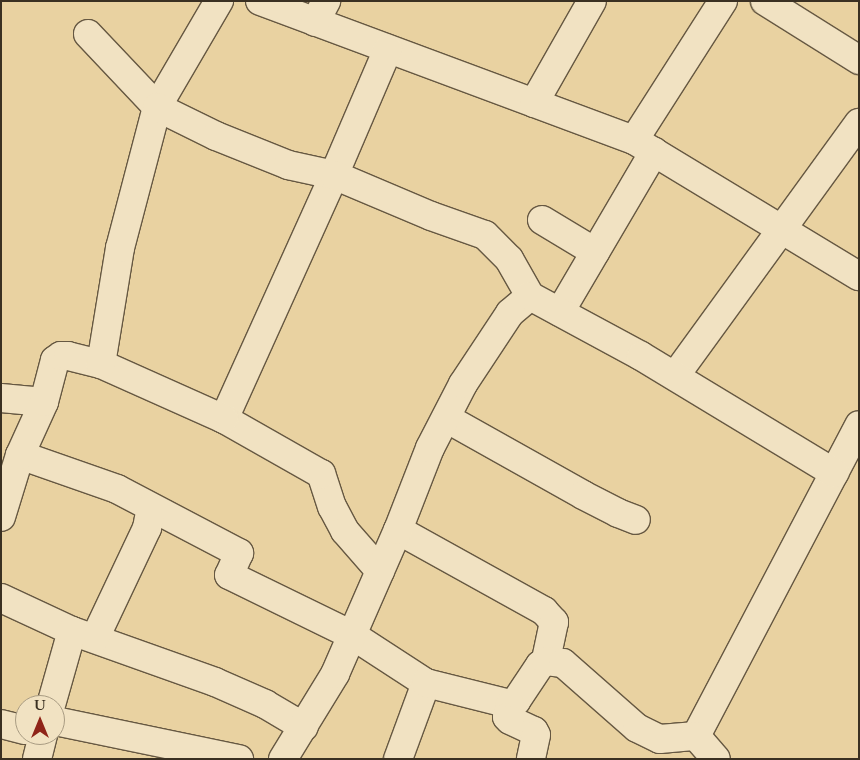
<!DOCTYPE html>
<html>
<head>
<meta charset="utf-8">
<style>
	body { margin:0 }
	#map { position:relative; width:860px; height:760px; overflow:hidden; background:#e9d2a1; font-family:Cardo,serif }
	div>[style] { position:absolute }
	.roads { filter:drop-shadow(1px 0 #665842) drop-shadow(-1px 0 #665842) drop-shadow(0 1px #665842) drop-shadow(0 -1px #665842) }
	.minor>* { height:28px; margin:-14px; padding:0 14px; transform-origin:14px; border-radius:14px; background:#f1e2c2 }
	span { translate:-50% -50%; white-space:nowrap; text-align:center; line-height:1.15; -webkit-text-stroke:4px #f1e2c2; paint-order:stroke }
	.frame { position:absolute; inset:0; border:2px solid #3a3022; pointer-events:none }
	.north { position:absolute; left:15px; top:695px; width:50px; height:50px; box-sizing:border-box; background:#f1e2c2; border:1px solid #a89b82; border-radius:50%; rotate:0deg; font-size:14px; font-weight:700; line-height:20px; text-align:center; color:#3a3022 }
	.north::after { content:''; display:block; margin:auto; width:18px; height:22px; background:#8f2418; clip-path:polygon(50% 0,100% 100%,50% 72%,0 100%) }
</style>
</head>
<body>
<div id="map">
	<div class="roads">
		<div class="minor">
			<i style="left:260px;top:1px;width:399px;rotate:20.4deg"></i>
			<i style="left:723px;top:1px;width:165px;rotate:122.6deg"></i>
			<i style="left:634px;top:140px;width:263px;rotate:31.2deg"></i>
			<i style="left:765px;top:1px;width:111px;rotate:32.1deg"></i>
			<i style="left:315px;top:22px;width:24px;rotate:-62deg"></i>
			<i style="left:88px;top:34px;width:100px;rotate:46.6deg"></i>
			<i style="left:157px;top:107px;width:123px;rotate:-59.7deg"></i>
			<i style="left:534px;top:103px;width:117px;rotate:-60.4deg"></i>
			<i style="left:542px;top:220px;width:62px;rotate:31.1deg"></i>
			<i style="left:560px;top:312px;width:186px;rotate:-59.6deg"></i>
			<i style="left:675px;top:376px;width:313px;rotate:-54deg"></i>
			<i style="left:1px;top:398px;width:43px;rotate:5.3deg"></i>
			<i style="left:446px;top:418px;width:157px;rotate:29.3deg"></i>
			<i style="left:583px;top:495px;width:39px;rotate:27deg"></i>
			<i style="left:618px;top:513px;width:19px;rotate:21deg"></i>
			<i style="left:224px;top:419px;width:268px;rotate:-65.7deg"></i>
			<i style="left:334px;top:175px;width:137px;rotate:-66.8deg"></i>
			<i style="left:20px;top:455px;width:103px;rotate:19.3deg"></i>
			<i style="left:117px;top:489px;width:138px;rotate:27.7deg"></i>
			<i style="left:239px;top:553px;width:24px;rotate:114deg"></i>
			<i style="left:229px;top:575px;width:137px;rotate:26deg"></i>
			<i style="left:352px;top:635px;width:88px;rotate:33deg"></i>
			<i style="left:426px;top:683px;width:81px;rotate:110.2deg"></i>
			<i style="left:1px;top:517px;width:65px;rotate:-73deg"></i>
			<i style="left:20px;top:455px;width:58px;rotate:-65.6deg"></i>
			<i style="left:44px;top:402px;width:43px;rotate:-75.3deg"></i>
			<i style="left:55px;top:360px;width:7px;rotate:-34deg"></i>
			<i style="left:61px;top:356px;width:7px"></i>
			<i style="left:68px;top:356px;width:34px;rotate:14deg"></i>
			<i style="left:398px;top:530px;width:167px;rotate:29deg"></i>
			<i style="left:544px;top:611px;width:15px;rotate:48deg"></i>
			<i style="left:554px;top:622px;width:40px;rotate:102deg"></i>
			<i style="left:380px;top:571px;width:53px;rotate:-131.2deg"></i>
			<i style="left:345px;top:531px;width:27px;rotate:-118deg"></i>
			<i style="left:332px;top:507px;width:35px;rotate:-108deg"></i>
			<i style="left:321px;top:474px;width:112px;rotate:-150.4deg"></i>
			<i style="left:224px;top:419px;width:135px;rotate:-155.9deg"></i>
			<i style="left:101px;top:364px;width:118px;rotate:-80.7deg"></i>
			<i style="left:120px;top:248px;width:146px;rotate:-75.3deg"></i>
			<i style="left:157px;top:107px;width:66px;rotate:26.2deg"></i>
			<i style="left:216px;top:136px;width:78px;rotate:21.9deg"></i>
			<i style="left:288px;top:165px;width:47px;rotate:12.3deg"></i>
			<i style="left:334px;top:175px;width:105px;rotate:22.9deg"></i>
			<i style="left:431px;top:216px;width:57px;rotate:19.4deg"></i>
			<i style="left:485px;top:235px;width:34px;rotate:45deg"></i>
			<i style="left:509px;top:259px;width:43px;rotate:60.4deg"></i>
			<i style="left:1px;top:598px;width:78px;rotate:24.9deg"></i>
			<i style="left:72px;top:631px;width:152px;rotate:19.6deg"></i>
			<i style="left:215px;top:682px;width:55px;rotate:23.7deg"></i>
			<i style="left:265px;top:704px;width:45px;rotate:30.5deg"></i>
			<i style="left:95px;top:638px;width:122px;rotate:-64.7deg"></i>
			<i style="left:147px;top:528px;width:21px;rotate:-79deg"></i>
			<i style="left:426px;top:683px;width:87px;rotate:14deg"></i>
			<i style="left:510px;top:704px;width:7px;rotate:-27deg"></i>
			<i style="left:516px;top:701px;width:43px;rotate:-56.3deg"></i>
			<i style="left:540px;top:665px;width:7px;rotate:-34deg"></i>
			<i style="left:546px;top:661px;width:17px;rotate:7deg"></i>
			<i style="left:563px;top:663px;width:98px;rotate:41.3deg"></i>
			<i style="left:637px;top:728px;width:25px;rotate:26deg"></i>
			<i style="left:660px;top:739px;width:36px;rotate:-5deg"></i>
			<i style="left:510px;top:704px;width:13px;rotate:103deg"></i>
			<i style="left:507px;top:717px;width:4px;rotate:45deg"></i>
			<i style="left:510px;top:720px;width:26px;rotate:25deg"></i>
			<i style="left:534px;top:731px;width:4px;rotate:63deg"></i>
			<i style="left:536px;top:735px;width:25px;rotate:102deg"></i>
			<i style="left:51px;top:705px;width:77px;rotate:-74.2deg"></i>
			<i style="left:55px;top:721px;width:188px;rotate:11.7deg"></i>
			<i style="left:1px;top:724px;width:25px;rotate:14deg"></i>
			<i style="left:696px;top:736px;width:351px;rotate:-62.3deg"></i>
			<i style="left:696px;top:736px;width:30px;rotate:49deg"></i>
			<i style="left:37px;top:759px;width:25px;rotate:-76deg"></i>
			<i style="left:283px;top:759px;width:100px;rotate:-58.5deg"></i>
			<i style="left:335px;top:674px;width:157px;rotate:-66.4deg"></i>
			<i style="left:398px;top:530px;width:88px;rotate:-68.7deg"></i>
			<i style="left:430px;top:448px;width:72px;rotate:-62.7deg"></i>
			<i style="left:463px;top:384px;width:85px;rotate:-56.5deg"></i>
			<i style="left:510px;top:313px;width:26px;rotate:-40deg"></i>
			<i style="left:530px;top:296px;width:126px;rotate:28.4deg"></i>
			<i style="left:641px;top:356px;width:226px;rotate:31.2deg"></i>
		</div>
	</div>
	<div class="frame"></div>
	<div class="north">U</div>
</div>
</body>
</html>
